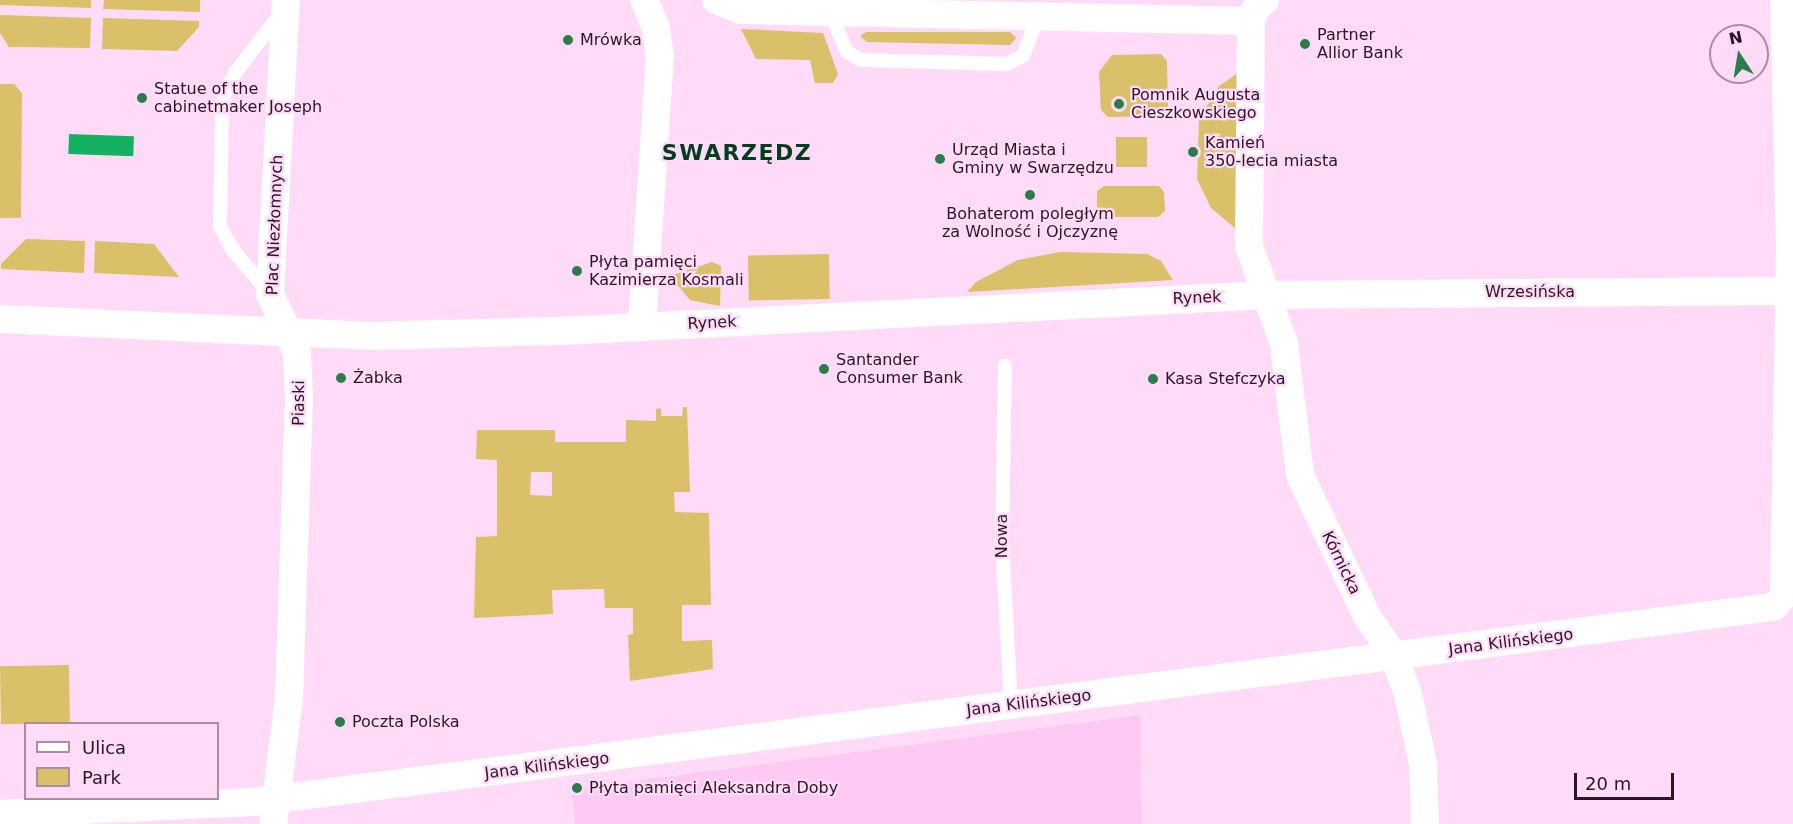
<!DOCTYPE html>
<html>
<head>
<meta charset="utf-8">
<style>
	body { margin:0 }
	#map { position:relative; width:1793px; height:824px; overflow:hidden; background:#ffdbf7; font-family:"DejaVu Sans",sans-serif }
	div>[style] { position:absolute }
	.built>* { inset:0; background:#fec9f3 }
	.green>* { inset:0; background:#dac069; transform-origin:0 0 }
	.water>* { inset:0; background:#15b162; transform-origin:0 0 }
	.lane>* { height:14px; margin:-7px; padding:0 7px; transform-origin:7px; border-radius:7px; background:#fff }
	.street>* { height:28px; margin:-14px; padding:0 14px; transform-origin:14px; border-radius:14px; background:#fff }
	.dots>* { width:16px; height:16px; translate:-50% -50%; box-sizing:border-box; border:3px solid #ffdbf7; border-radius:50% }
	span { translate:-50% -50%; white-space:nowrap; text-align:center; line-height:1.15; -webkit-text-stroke:4.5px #ffdbf7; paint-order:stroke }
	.poi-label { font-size:16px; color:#2b1627 }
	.left { translate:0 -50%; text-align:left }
	.street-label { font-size:16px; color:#2b1627 }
	.district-label { font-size:22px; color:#003d1d; font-weight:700; letter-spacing:1.5px }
	.legend { position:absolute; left:24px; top:722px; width:195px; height:78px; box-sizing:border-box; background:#ffdbf7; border:2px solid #aa8ca4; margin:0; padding:8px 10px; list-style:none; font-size:18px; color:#2b1627 }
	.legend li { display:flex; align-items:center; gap:12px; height:30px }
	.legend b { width:30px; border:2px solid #aa8ca4 }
	.north { position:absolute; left:1709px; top:24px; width:60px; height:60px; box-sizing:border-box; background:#ffdbf7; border:2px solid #aa8ca4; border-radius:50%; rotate:348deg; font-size:16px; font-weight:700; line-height:24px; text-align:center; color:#2b1627 }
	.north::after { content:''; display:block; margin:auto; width:21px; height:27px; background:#2c7b4b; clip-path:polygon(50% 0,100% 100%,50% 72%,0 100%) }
	.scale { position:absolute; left:1574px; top:773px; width:100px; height:27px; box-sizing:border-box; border:3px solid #2b1627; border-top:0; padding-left:8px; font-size:18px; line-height:21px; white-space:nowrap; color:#2b1627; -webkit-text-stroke:4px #ffdbf7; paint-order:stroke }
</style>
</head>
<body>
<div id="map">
	<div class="built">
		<i style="clip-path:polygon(1140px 715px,1142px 824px,575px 824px,572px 789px)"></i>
	</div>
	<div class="green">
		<i style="clip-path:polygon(0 0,91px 0,91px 8px,0 5px)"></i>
		<i style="clip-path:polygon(104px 0,200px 0,200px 12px,103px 9px)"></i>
		<i style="clip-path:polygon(0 15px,91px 18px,90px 48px,9px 47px,0 33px)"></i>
		<i style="clip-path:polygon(103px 18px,199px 21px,199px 27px,177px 51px,102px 49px)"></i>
		<i style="clip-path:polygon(741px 29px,823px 33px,838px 74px,833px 83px,815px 83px,810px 60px,756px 59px)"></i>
		<i style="clip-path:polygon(866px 32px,1010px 32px,1016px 38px,1010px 45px,867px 42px,860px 36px)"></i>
		<i style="clip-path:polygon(1161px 54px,1167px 61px,1168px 109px,1161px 116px,1108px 117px,1101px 110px,1099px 72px,1112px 55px)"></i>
		<i style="clip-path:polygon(1238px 73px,1236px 229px,1211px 208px,1197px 179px,1199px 119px,1219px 86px)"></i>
		<i style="clip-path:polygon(0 84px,14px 84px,22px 93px,21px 218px,0 218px)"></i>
		<i style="left:1116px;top:137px;width:31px;height:30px"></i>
		<i style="clip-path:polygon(1104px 186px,1159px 186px,1164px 192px,1165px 211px,1158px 217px,1103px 217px,1097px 211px,1097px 191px)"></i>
		<i style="clip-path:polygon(26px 239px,85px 241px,84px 273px,1px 269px,1px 264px)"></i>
		<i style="clip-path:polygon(95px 241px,154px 244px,179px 277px,94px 273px)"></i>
		<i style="clip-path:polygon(1060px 252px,1147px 254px,1161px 261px,1173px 280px,967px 292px,976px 282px,1018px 260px)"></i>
		<i style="left:829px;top:254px;width:45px;height:81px;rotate:89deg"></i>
		<i style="clip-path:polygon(712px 262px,721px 266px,720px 306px,690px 300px,670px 276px)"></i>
		<i style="clip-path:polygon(evenodd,683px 407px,687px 407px,690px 492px,674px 492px,675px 512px,709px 513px,711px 605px,682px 605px,682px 641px,712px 640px,713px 669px,630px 681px,628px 635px,633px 634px,633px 608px,605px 608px,604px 589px,552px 590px,553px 614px,474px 618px,476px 537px,497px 536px,497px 460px,476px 459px,477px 430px,555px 430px,555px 442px,626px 442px,626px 420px,656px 421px,656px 409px,661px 408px,661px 416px,682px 416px,683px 407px,531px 472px,552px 472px,552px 496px,530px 495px,531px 472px)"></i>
		<i style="left:69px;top:665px;width:58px;height:69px;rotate:89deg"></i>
	</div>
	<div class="water">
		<i style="left:69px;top:134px;width:65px;height:20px;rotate:2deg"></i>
	</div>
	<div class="lane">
		<i style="left:830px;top:12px;width:43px;rotate:67deg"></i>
		<i style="left:847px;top:52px;width:16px;rotate:30deg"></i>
		<i style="left:861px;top:60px;width:146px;rotate:1.6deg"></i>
		<i style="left:1007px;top:64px;width:18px;rotate:-27deg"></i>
		<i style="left:1023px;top:56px;width:43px;rotate:-69.4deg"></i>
		<i style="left:268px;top:292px;width:55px;rotate:-129.8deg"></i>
		<i style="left:233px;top:250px;width:26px;rotate:-119deg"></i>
		<i style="left:220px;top:227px;width:115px;rotate:-89deg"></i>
		<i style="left:222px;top:112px;width:19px;rotate:-81deg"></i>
		<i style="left:225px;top:93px;width:22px;rotate:-63deg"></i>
		<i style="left:235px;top:73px;width:76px;rotate:-52.5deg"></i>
		<i style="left:1005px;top:366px;width:174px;rotate:91deg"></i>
		<i style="left:1002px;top:540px;width:165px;rotate:86.9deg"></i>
	</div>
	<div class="street">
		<i style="left:716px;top:0;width:27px;rotate:22deg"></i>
		<i style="left:741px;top:10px;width:510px;rotate:1.24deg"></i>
		<i style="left:1265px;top:0;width:14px;rotate:135deg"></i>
		<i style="left:1255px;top:10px;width:12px;rotate:110deg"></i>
		<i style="left:1251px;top:21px;width:225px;rotate:90.5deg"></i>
		<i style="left:1249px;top:246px;width:104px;rotate:70.3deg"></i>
		<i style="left:1284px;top:344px;width:132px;rotate:83deg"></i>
		<i style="left:1300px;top:475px;width:156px;rotate:64.6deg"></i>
		<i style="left:1367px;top:616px;width:48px;rotate:56deg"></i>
		<i style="left:1394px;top:656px;width:40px;rotate:69.8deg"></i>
		<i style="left:1408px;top:694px;width:72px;rotate:77.9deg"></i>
		<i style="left:1423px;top:764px;width:60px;rotate:88.1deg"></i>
		<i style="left:0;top:319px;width:372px;rotate:2.6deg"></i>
		<i style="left:372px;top:336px;width:210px;rotate:-1.6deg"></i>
		<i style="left:582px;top:330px;width:687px;rotate:-2.92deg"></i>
		<i style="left:1268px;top:295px;width:525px;rotate:-0.44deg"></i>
		<i style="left:642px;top:327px;width:271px;rotate:-86.2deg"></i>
		<i style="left:660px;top:57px;width:29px;rotate:-98deg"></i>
		<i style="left:656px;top:28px;width:30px;rotate:-113deg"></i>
		<i style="left:0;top:814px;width:253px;rotate:-2.7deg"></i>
		<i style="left:253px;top:802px;width:1533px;rotate:-7.31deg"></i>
		<i style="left:1774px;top:607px;width:16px;rotate:-50deg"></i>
		<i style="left:1784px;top:595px;width:351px;rotate:-89deg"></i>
		<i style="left:1790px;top:244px;width:244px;rotate:-91.4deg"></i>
		<i style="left:273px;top:824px;width:126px;rotate:-82.7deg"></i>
		<i style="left:289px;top:699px;width:304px;rotate:-88.1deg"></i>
		<i style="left:299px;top:395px;width:43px;rotate:-92.7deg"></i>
		<i style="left:297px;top:352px;width:64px;rotate:-115deg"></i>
		<i style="left:270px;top:294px;width:294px;rotate:-86.9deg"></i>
	</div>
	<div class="dots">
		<i style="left:568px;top:40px;background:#2c7b4b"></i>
		<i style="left:1305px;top:44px;background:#2c7b4b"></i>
		<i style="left:142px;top:98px;background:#2c7b4b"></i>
		<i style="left:1119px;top:104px;background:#2c7b4b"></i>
		<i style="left:1193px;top:152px;background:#2c7b4b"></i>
		<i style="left:940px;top:159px;background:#2c7b4b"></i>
		<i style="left:1030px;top:195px;background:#2c7b4b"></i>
		<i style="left:577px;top:271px;background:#2c7b4b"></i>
		<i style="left:824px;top:369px;background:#2c7b4b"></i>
		<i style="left:341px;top:378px;background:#2c7b4b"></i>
		<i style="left:1153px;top:379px;background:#2c7b4b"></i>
		<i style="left:340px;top:722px;background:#2c7b4b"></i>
		<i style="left:577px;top:788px;background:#2c7b4b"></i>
	</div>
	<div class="poi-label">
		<span class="left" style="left:1317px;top:44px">Partner<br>Allior Bank</span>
		<span class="left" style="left:580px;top:40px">Mrówka</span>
		<span class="left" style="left:154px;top:98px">Statue of the<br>cabinetmaker Joseph</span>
		<span class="left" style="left:1131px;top:104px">Pomnik Augusta<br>Cieszkowskiego</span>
		<span class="left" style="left:1205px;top:152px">Kamień<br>350-lecia miasta</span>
		<span class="left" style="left:952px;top:159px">Urząd Miasta i<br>Gminy w Swarzędzu</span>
		<span style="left:1030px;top:223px">Bohaterom poległym<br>za Wolność i Ojczyznę</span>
		<span class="left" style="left:589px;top:271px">Płyta pamięci<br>Kazimierza Kosmali</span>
		<span class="left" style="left:836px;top:369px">Santander<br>Consumer Bank</span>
		<span class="left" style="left:353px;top:378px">Żabka</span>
		<span class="left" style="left:1165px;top:379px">Kasa Stefczyka</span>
		<span class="left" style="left:352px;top:722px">Poczta Polska</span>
		<span class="left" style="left:589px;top:788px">Płyta pamięci Aleksandra Doby</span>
	</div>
	<div class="street-label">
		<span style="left:275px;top:225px;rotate:-88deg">Plac Niezłomnych</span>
		<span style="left:1530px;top:292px">Wrzesińska</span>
		<span style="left:1197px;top:298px;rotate:-2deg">Rynek</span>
		<span style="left:712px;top:323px;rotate:-3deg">Rynek</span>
		<span style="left:299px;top:403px;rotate:-89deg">Piaski</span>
		<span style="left:1002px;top:536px;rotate:-90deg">Nowa</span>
		<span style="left:1341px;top:563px;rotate:64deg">Kórnicka</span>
		<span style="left:1511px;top:642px;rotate:-7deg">Jana Kilińskiego</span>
		<span style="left:1029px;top:703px;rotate:-7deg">Jana Kilińskiego</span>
		<span style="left:547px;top:766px;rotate:-7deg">Jana Kilińskiego</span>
	</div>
	<div class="district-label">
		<span style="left:737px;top:153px">SWARZĘDZ</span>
	</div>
	<ul class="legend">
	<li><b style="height:8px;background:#fff"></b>Ulica</li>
	<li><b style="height:16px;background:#dac069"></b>Park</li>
	</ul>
	<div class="north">N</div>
	<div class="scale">20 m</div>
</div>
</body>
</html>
